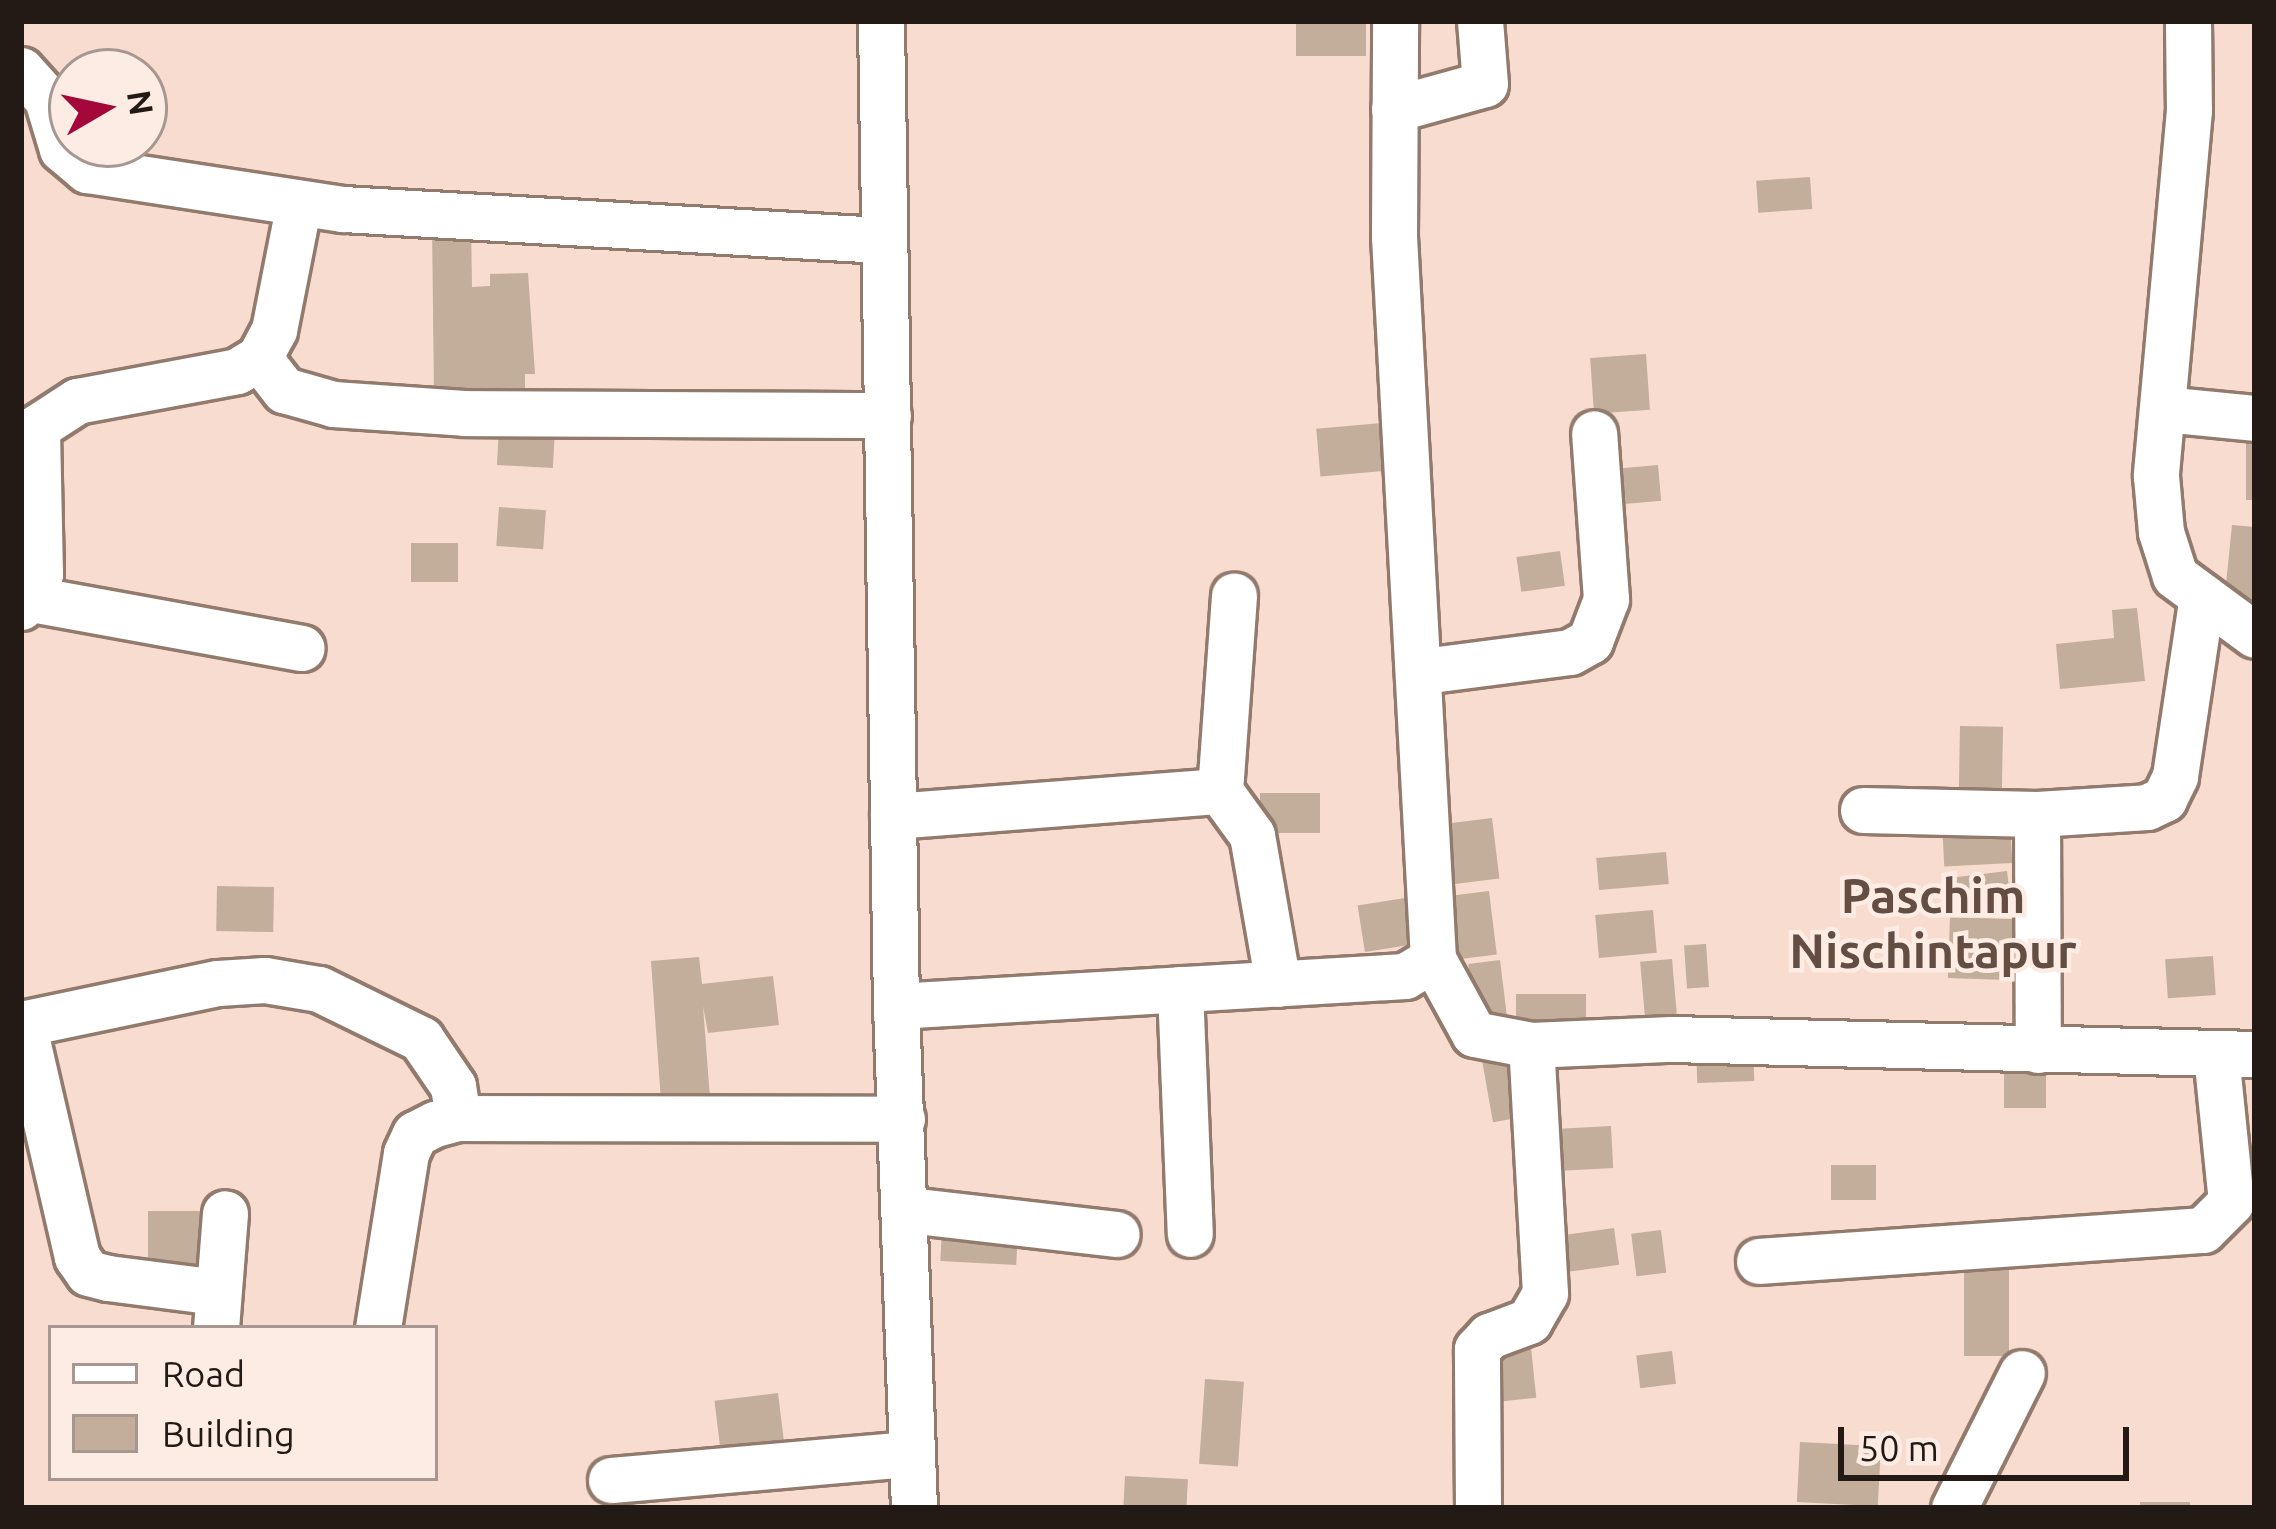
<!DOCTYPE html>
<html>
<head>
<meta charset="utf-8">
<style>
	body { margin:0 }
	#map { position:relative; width:2276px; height:1529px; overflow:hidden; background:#f8dccf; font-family:Ubuntu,sans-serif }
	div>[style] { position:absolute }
	.building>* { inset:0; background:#c3ad9b; transform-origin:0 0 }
	.roads { filter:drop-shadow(3px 0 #927a6d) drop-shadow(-3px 0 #927a6d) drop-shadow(0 3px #927a6d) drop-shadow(0 -3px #927a6d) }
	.minor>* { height:45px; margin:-22.5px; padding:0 22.5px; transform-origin:22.5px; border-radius:22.5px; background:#fff }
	span { translate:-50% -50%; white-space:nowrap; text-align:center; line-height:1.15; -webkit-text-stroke:9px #fdece4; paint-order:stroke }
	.district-label { font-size:48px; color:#644d42; font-weight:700 }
	.frame { position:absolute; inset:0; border:24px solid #241a15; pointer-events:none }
	.legend { position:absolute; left:48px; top:1325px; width:390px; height:156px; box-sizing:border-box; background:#fdece4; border:3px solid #a69891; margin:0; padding:15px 21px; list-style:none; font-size:36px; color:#241a15 }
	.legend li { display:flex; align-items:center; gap:24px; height:60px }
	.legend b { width:60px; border:3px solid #a69891 }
	.north { position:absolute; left:48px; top:48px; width:120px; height:120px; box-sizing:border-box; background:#fdece4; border:3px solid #a69891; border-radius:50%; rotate:81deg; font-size:33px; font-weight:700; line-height:48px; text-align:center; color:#241a15 }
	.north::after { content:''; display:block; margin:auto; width:42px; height:54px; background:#a4073a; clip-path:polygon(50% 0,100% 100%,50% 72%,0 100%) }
	.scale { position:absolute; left:1838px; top:1427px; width:291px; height:54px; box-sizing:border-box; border:6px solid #241a15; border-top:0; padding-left:15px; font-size:36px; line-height:42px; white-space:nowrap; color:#241a15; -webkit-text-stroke:9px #fdece4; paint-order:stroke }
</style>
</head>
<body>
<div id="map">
	<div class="building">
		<i style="left:1296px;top:21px;width:70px;height:35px"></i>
		<i style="left:1810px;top:177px;width:32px;height:54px;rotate:86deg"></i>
		<i style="clip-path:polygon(432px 224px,471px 224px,472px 287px,490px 286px,490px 274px,528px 273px,535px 374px,525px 374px,525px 397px,434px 397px)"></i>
		<i style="left:1646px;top:354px;width:56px;height:56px;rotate:86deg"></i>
		<i style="left:1382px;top:423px;width:48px;height:66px;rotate:85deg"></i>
		<i style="left:499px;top:426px;width:56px;height:39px;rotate:3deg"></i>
		<i style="left:2246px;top:436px;width:9px;height:64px"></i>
		<i style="left:1658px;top:465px;width:36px;height:60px;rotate:85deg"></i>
		<i style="left:499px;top:507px;width:47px;height:39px;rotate:4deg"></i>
		<i style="clip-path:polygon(2232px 525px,2255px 527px,2255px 608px,2224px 604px)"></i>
		<i style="left:411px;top:543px;width:47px;height:39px"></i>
		<i style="left:1560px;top:551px;width:35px;height:44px;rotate:82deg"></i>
		<i style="clip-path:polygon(2137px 608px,2145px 681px,2060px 689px,2056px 644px,2114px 638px,2112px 610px)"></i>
		<i style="left:1960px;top:726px;width:43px;height:76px;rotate:1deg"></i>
		<i style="left:1320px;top:793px;width:40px;height:60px;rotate:90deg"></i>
		<i style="left:1492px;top:818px;width:61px;height:55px;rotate:83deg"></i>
		<i style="left:2010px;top:821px;width:42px;height:68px;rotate:87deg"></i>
		<i style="left:1666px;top:852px;width:32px;height:70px;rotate:85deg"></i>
		<i style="left:2007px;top:871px;width:32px;height:52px;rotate:83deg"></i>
		<i style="left:217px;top:886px;width:57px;height:45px;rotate:1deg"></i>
		<i style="left:1489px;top:891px;width:64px;height:51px;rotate:83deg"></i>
		<i style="left:1405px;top:898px;width:47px;height:48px;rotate:81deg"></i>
		<i style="left:1653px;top:910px;width:43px;height:58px;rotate:85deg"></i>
		<i style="left:1950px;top:917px;width:74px;height:61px;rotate:2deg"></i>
		<i style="left:1706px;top:944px;width:43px;height:22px;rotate:86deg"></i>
		<i style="left:2213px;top:956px;width:39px;height:48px;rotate:86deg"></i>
		<i style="clip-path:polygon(699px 957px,702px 984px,773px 976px,779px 1025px,708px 1033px,703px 1006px,710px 1098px,661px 1101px,651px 961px)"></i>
		<i style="left:1672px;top:959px;width:55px;height:32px;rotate:85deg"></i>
		<i style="left:1500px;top:960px;width:64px;height:32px;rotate:83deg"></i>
		<i style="left:1586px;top:994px;width:40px;height:70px;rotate:90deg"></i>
		<i style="left:1753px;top:1045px;width:36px;height:57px;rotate:88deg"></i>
		<i style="left:1511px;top:1046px;width:72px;height:31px;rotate:80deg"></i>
		<i style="left:2004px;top:1058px;width:42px;height:50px"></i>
		<i style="left:1611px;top:1126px;width:42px;height:52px;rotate:87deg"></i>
		<i style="left:1831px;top:1165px;width:45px;height:35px"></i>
		<i style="left:207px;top:1211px;width:61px;height:59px;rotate:90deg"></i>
		<i style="left:1614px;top:1228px;width:37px;height:68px;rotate:82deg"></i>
		<i style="left:942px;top:1229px;width:76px;height:32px;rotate:3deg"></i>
		<i style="left:1661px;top:1230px;width:43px;height:30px;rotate:83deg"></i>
		<i style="left:1964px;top:1269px;width:45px;height:87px"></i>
		<i style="left:1530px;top:1338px;width:60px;height:36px;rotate:84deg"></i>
		<i style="left:1672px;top:1351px;width:33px;height:36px;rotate:83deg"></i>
		<i style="left:1205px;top:1379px;width:39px;height:85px;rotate:4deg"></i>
		<i style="left:778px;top:1393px;width:51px;height:64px;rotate:83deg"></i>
		<i style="left:1800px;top:1442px;width:81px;height:60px;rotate:3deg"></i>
		<i style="left:1125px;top:1476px;width:63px;height:32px;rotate:3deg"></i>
		<i style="left:2140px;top:1502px;width:50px;height:6px"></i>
	</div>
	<div class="roads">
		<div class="minor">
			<i style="left:881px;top:21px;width:985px;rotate:89.13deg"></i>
			<i style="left:896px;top:1006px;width:502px;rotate:87.95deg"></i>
			<i style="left:2188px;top:21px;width:89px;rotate:89.4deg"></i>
			<i style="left:2189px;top:110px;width:367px;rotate:95.2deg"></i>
			<i style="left:2156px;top:476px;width:56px;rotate:84.9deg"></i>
			<i style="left:2161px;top:532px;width:46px;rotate:72.3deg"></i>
			<i style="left:2175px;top:576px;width:99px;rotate:36.4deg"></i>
			<i style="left:21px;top:70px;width:39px;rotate:48deg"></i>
			<i style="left:47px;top:99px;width:52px;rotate:73.3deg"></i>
			<i style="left:62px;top:149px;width:33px;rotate:40deg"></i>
			<i style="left:87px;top:170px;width:259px;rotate:8.7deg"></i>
			<i style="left:343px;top:209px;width:539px;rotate:3.3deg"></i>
			<i style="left:1394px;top:109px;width:94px;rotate:-15.4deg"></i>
			<i style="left:1485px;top:84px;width:63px;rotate:-94.5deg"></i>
			<i style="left:259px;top:358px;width:41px;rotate:52deg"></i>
			<i style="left:284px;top:390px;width:51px;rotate:15.9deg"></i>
			<i style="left:333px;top:404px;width:131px;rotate:3.9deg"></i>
			<i style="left:464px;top:413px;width:424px;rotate:0.3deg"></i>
			<i style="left:2164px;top:409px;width:91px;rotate:5.6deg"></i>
			<i style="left:32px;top:599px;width:274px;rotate:10.3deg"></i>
			<i style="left:21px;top:607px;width:38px;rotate:-60deg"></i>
			<i style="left:40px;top:574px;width:147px;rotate:-91.2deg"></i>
			<i style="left:37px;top:427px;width:48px;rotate:-33deg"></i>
			<i style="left:77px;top:401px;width:163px;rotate:-10.6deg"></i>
			<i style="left:237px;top:371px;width:26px;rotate:-31deg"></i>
			<i style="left:259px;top:358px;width:32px;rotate:-62deg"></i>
			<i style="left:274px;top:330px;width:129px;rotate:-78.9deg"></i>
			<i style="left:1423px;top:671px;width:148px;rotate:-7.4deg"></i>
			<i style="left:1570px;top:652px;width:23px;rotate:-29deg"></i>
			<i style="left:1590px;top:641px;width:45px;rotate:-69.1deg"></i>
			<i style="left:1606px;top:599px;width:166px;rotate:-94.1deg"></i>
			<i style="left:1220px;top:791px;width:54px;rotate:54deg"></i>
			<i style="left:1252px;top:835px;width:151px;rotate:80.1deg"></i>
			<i style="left:1863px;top:810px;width:174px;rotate:1.3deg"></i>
			<i style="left:2037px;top:814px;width:110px;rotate:-3.6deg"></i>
			<i style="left:2147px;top:807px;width:19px;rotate:-25deg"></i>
			<i style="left:2164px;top:799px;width:25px;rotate:-64deg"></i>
			<i style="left:2175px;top:776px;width:182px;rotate:-81.5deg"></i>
			<i style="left:2037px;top:814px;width:236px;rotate:89.8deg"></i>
			<i style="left:893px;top:816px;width:328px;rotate:-4.4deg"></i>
			<i style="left:1220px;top:791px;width:196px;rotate:-85.9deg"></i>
			<i style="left:1433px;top:959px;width:85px;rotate:61.3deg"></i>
			<i style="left:1474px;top:1034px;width:58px;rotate:10.9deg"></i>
			<i style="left:1531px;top:1045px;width:140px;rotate:-2.5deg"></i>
			<i style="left:1671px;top:1039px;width:584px;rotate:1.47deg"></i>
			<i style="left:1180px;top:989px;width:245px;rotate:87.7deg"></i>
			<i style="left:896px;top:1006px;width:510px;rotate:-3.37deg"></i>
			<i style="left:1405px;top:976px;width:33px;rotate:-31deg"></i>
			<i style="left:1433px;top:959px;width:723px;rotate:-93.09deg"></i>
			<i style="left:1394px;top:237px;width:216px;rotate:-89.7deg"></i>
			<i style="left:23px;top:1023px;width:240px;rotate:77deg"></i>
			<i style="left:77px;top:1257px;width:19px;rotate:55deg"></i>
			<i style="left:88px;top:1273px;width:21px;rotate:14deg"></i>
			<i style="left:108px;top:1278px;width:111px;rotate:7.3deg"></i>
			<i style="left:21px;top:1024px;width:201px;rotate:-11.8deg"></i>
			<i style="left:218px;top:983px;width:47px;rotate:-3.7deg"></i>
			<i style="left:265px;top:980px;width:55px;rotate:9.5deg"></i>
			<i style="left:319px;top:989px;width:114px;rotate:26.1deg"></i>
			<i style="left:421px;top:1039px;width:57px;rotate:55.8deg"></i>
			<i style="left:453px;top:1086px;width:32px;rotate:81deg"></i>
			<i style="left:908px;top:1210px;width:210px;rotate:6.6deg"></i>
			<i style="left:1759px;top:1261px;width:445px;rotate:-4deg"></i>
			<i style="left:2203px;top:1230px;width:40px;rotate:-45deg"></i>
			<i style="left:2231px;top:1202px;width:148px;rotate:-95.8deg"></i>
			<i style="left:216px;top:1328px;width:115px;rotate:-85.5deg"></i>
			<i style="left:378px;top:1328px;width:177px;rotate:-80.9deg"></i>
			<i style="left:406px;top:1153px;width:21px;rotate:-65deg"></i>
			<i style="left:415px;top:1134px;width:22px;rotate:-27deg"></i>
			<i style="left:435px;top:1124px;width:24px;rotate:-15deg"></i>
			<i style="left:458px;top:1118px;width:444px;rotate:0.1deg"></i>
			<i style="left:611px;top:1480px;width:300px;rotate:-5deg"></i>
			<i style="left:1478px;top:1508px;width:159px;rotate:-90.4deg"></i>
			<i style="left:1477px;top:1349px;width:18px;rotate:-47deg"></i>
			<i style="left:1489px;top:1336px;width:43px;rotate:-20.6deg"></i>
			<i style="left:1529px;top:1321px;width:32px;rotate:-60deg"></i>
			<i style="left:1545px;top:1293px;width:248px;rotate:-93.2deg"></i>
			<i style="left:1954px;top:1508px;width:151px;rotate:-63.3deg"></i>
		</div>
	</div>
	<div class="district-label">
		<span style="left:1933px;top:923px">Paschim<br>Nischintapur</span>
	</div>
	<div class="frame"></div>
	<ul class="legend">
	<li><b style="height:15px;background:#fff"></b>Road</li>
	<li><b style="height:33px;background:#c3ad9b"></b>Building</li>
	</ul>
	<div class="north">N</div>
	<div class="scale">50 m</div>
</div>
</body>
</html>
